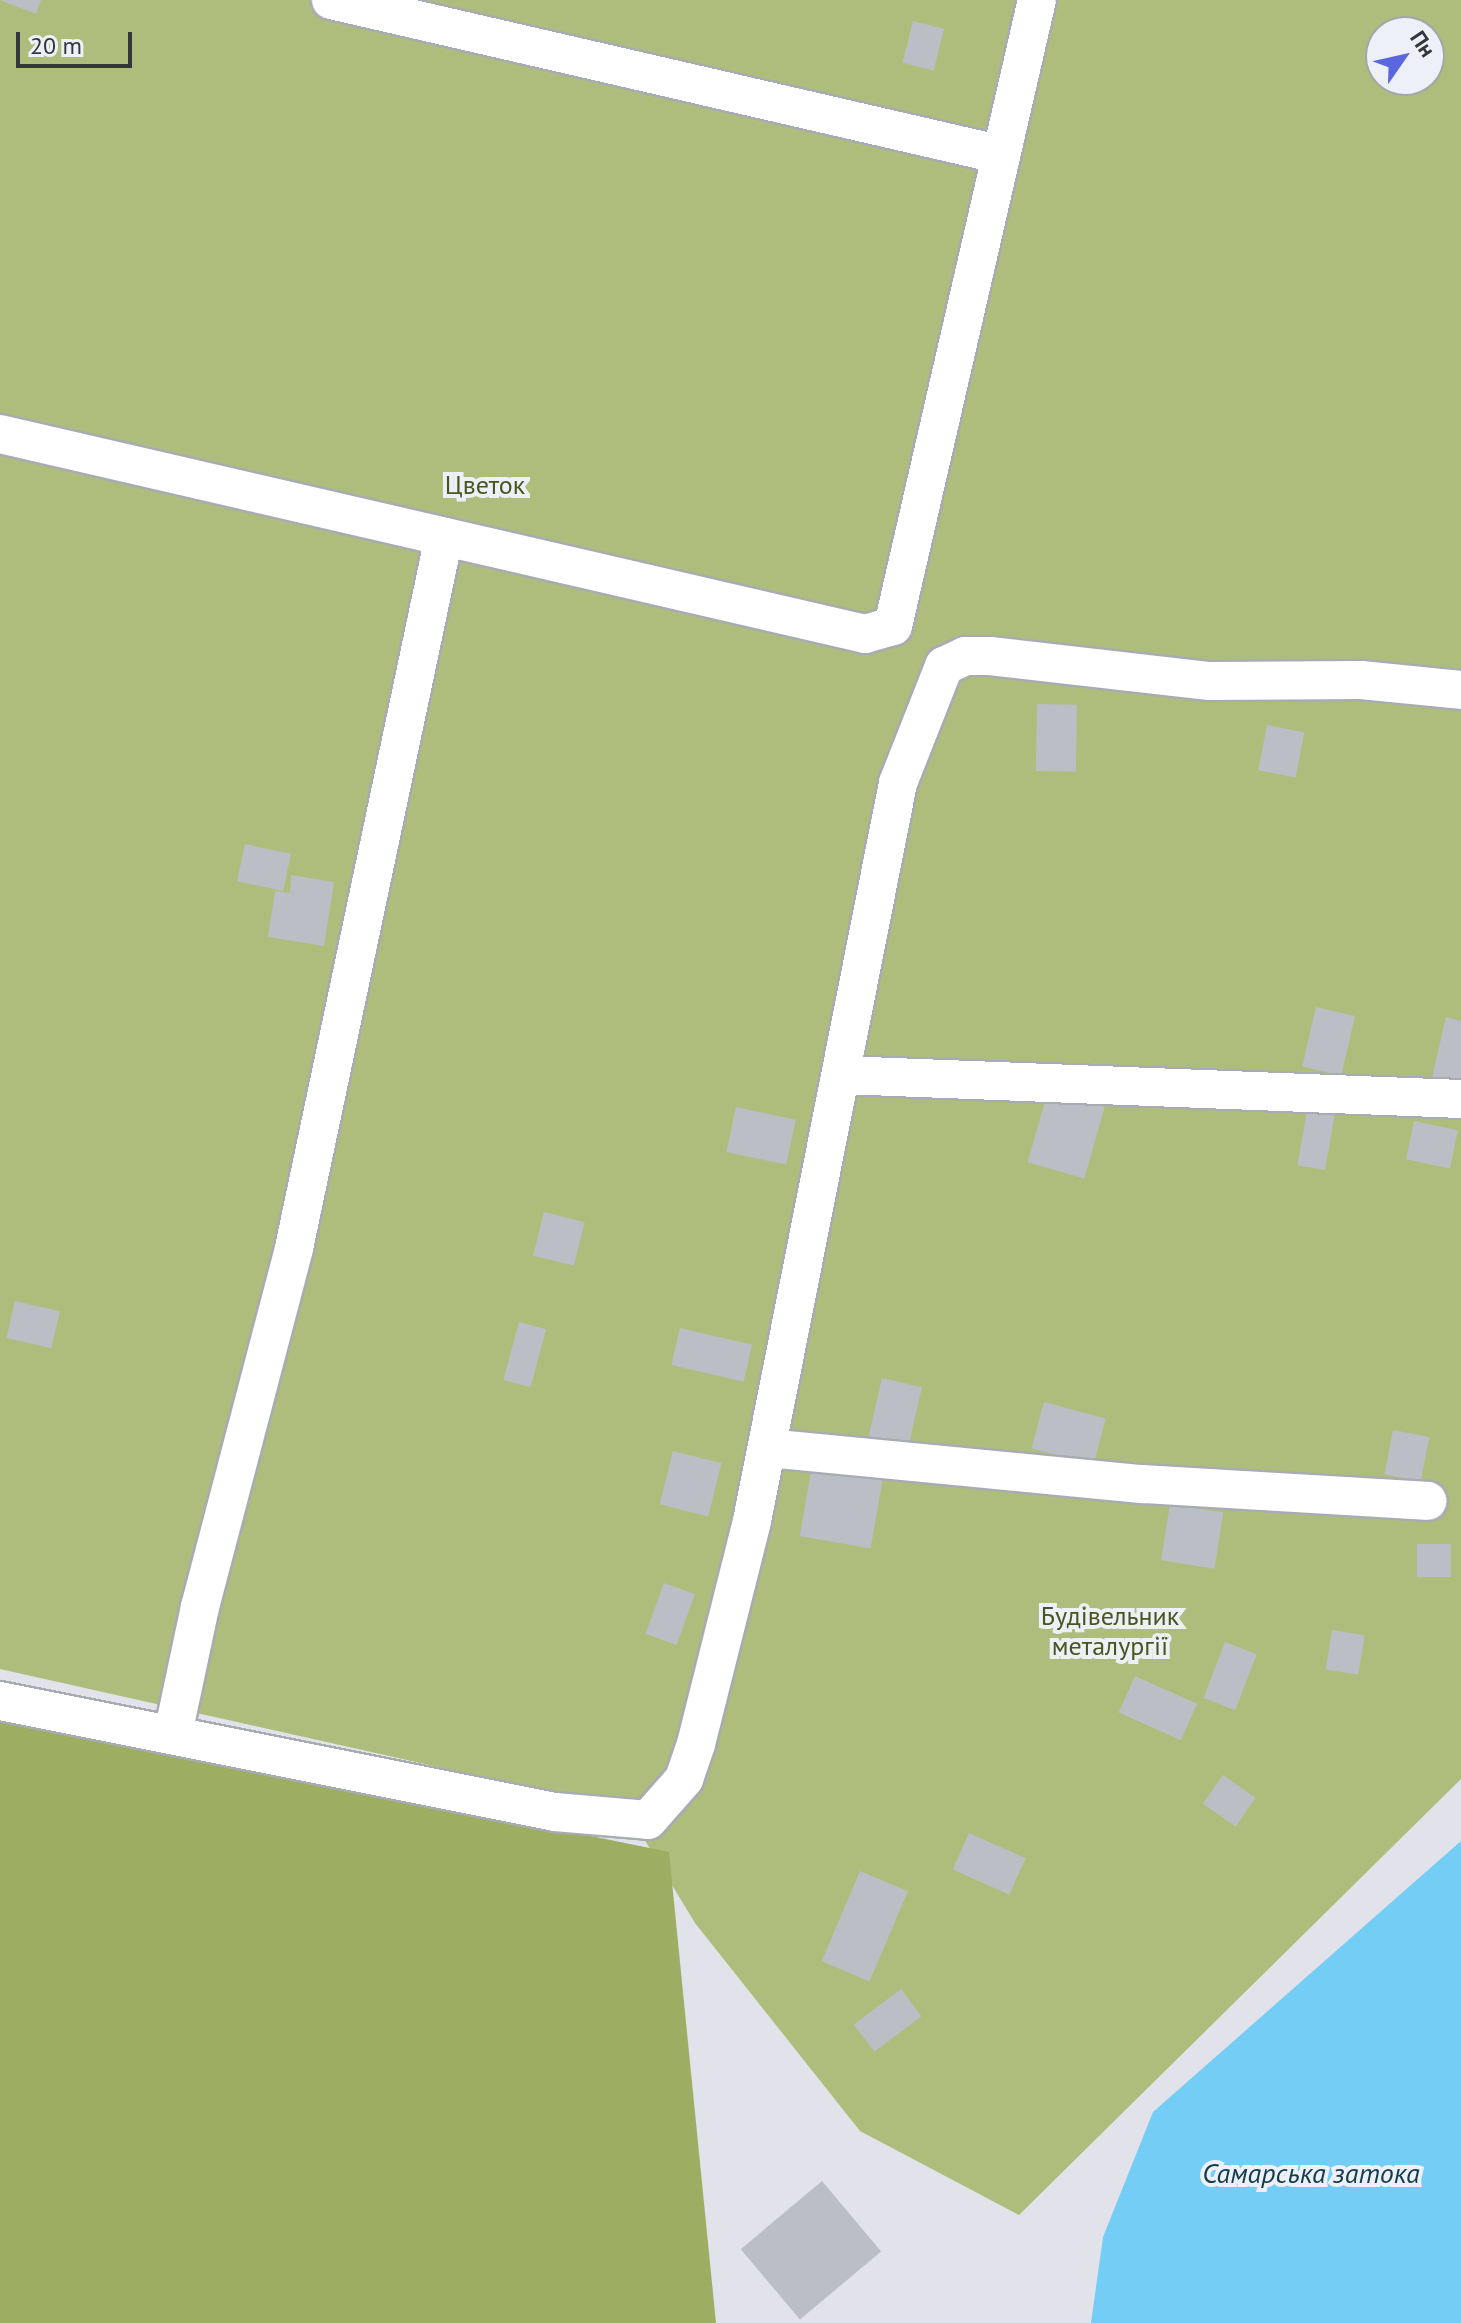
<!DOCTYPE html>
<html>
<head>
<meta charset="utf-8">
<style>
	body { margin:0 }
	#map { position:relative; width:1461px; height:2323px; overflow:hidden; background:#e1e2ea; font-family:"PT Sans",sans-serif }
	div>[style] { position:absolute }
	.green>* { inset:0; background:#aebd7b }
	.forest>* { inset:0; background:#9dad62 }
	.water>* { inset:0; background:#74cdf4 }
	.building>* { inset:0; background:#bcbec5; transform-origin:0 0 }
	.roads { filter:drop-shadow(2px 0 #a9abb2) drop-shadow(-2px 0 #a9abb2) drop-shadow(0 2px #a9abb2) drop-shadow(0 -2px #a9abb2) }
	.minor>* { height:38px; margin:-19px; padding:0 19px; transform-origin:19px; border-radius:19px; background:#fff }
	span { translate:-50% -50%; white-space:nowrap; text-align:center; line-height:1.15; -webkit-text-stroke:8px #eef0f7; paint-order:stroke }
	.park-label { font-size:26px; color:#4a541d }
	.water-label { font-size:28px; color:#133c4c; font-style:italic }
	.north { position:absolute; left:1365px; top:16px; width:80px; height:80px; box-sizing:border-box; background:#eef0f7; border:2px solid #a4a6ab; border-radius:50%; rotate:56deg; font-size:22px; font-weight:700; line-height:32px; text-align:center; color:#353639 }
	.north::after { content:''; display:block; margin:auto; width:28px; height:36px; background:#5a67df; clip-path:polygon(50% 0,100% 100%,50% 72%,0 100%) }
	.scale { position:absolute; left:16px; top:32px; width:116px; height:36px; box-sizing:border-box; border:4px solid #353639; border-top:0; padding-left:10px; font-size:24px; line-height:28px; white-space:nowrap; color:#353639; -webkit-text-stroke:6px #eef0f7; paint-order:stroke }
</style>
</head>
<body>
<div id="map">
	<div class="green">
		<i style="clip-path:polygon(evenodd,0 0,1461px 0,1461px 1779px,1019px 2215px,860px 2131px,695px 1923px,626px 1809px,0 1669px,0 0,1381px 32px,1429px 32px,1429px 80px,1381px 80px,1381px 32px)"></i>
	</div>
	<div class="forest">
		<i style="clip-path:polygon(0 1715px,669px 1852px,716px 2323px,0 2323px)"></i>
	</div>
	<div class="water">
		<i style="clip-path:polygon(1461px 1841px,1461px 2323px,1091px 2323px,1103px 2237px,1153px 2112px)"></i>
	</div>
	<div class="building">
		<i style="clip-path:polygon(0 0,41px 0,36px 14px)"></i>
		<i style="left:913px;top:21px;width:32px;height:43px;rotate:14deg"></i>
		<i style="left:1037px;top:704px;width:40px;height:67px;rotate:1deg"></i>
		<i style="left:1267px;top:725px;width:38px;height:46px;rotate:11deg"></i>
		<i style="left:245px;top:844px;width:47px;height:38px;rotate:12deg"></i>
		<i style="clip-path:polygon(291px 875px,334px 882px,324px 946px,268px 937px,275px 891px,290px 893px)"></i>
		<i style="left:1316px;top:1007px;width:40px;height:61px;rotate:13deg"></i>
		<i style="clip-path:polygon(1446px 1017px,1461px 1021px,1461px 1089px,1431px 1082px)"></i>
		<i style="left:1048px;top:1091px;width:59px;height:74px;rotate:16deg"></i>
		<i style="left:736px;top:1107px;width:61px;height:46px;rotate:12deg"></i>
		<i style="left:1307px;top:1111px;width:28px;height:55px;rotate:10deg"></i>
		<i style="left:1414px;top:1121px;width:45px;height:39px;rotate:12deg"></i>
		<i style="left:544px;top:1212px;width:42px;height:45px;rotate:14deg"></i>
		<i style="left:15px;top:1301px;width:46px;height:38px;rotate:13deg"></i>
		<i style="left:519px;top:1322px;width:28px;height:60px;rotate:15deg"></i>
		<i style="left:680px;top:1328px;width:74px;height:38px;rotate:13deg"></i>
		<i style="left:882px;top:1378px;width:41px;height:60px;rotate:13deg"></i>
		<i style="left:1044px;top:1402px;width:64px;height:48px;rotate:15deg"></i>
		<i style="left:1393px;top:1430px;width:37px;height:45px;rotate:11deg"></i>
		<i style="left:673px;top:1451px;width:50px;height:55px;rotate:14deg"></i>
		<i style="left:812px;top:1466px;width:72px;height:71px;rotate:10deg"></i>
		<i style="left:1170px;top:1504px;width:54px;height:57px;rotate:9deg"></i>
		<i style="left:1451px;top:1544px;width:33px;height:34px;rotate:90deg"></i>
		<i style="left:664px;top:1583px;width:33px;height:54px;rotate:20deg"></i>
		<i style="left:1332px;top:1630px;width:33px;height:40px;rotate:9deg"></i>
		<i style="left:1225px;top:1642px;width:34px;height:60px;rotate:21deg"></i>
		<i style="left:1135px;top:1676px;width:68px;height:40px;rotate:24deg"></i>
		<i style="left:1223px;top:1775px;width:40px;height:35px;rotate:35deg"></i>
		<i style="left:969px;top:1833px;width:62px;height:40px;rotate:24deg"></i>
		<i style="left:860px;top:1871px;width:52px;height:98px;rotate:23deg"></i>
		<i style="left:901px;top:1989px;width:34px;height:59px;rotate:53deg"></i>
		<i style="left:822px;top:2181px;width:92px;height:106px;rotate:50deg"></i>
	</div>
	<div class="roads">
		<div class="minor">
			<i style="left:331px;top:0;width:685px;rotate:13deg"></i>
			<i style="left:0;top:434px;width:888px;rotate:13.02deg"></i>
			<i style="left:865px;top:634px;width:29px;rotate:-16deg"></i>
			<i style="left:893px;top:626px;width:642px;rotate:-77.05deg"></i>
			<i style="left:842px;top:1075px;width:619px;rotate:2.22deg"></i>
			<i style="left:767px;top:1448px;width:378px;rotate:5.5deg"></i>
			<i style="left:1143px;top:1484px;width:285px;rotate:3.4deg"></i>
			<i style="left:0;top:1701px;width:566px;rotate:11.31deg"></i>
			<i style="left:555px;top:1812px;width:93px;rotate:4.9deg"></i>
			<i style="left:648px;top:1820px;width:55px;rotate:-48.7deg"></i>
			<i style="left:684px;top:1779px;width:37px;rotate:-71deg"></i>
			<i style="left:696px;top:1744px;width:230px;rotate:-75.9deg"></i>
			<i style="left:752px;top:1521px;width:752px;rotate:-78.81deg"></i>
			<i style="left:898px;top:783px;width:126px;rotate:-68.5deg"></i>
			<i style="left:944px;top:666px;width:23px;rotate:-25deg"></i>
			<i style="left:965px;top:656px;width:25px"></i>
			<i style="left:990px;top:656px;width:221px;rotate:6.5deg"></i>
			<i style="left:1210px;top:681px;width:151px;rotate:-0.4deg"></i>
			<i style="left:1361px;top:680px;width:100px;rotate:5.7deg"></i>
			<i style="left:173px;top:1734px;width:130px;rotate:-78deg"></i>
			<i style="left:200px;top:1607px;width:371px;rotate:-75.3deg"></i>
			<i style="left:294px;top:1248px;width:727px;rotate:-78.09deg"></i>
		</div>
	</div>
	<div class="park-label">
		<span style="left:485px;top:485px">Цветок</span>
		<span style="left:1110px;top:1631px">Будівельник<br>металургії</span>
	</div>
	<div class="water-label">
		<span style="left:1311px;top:2173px">Самарська затока</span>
	</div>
	<div class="north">Пн</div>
	<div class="scale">20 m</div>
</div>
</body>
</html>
